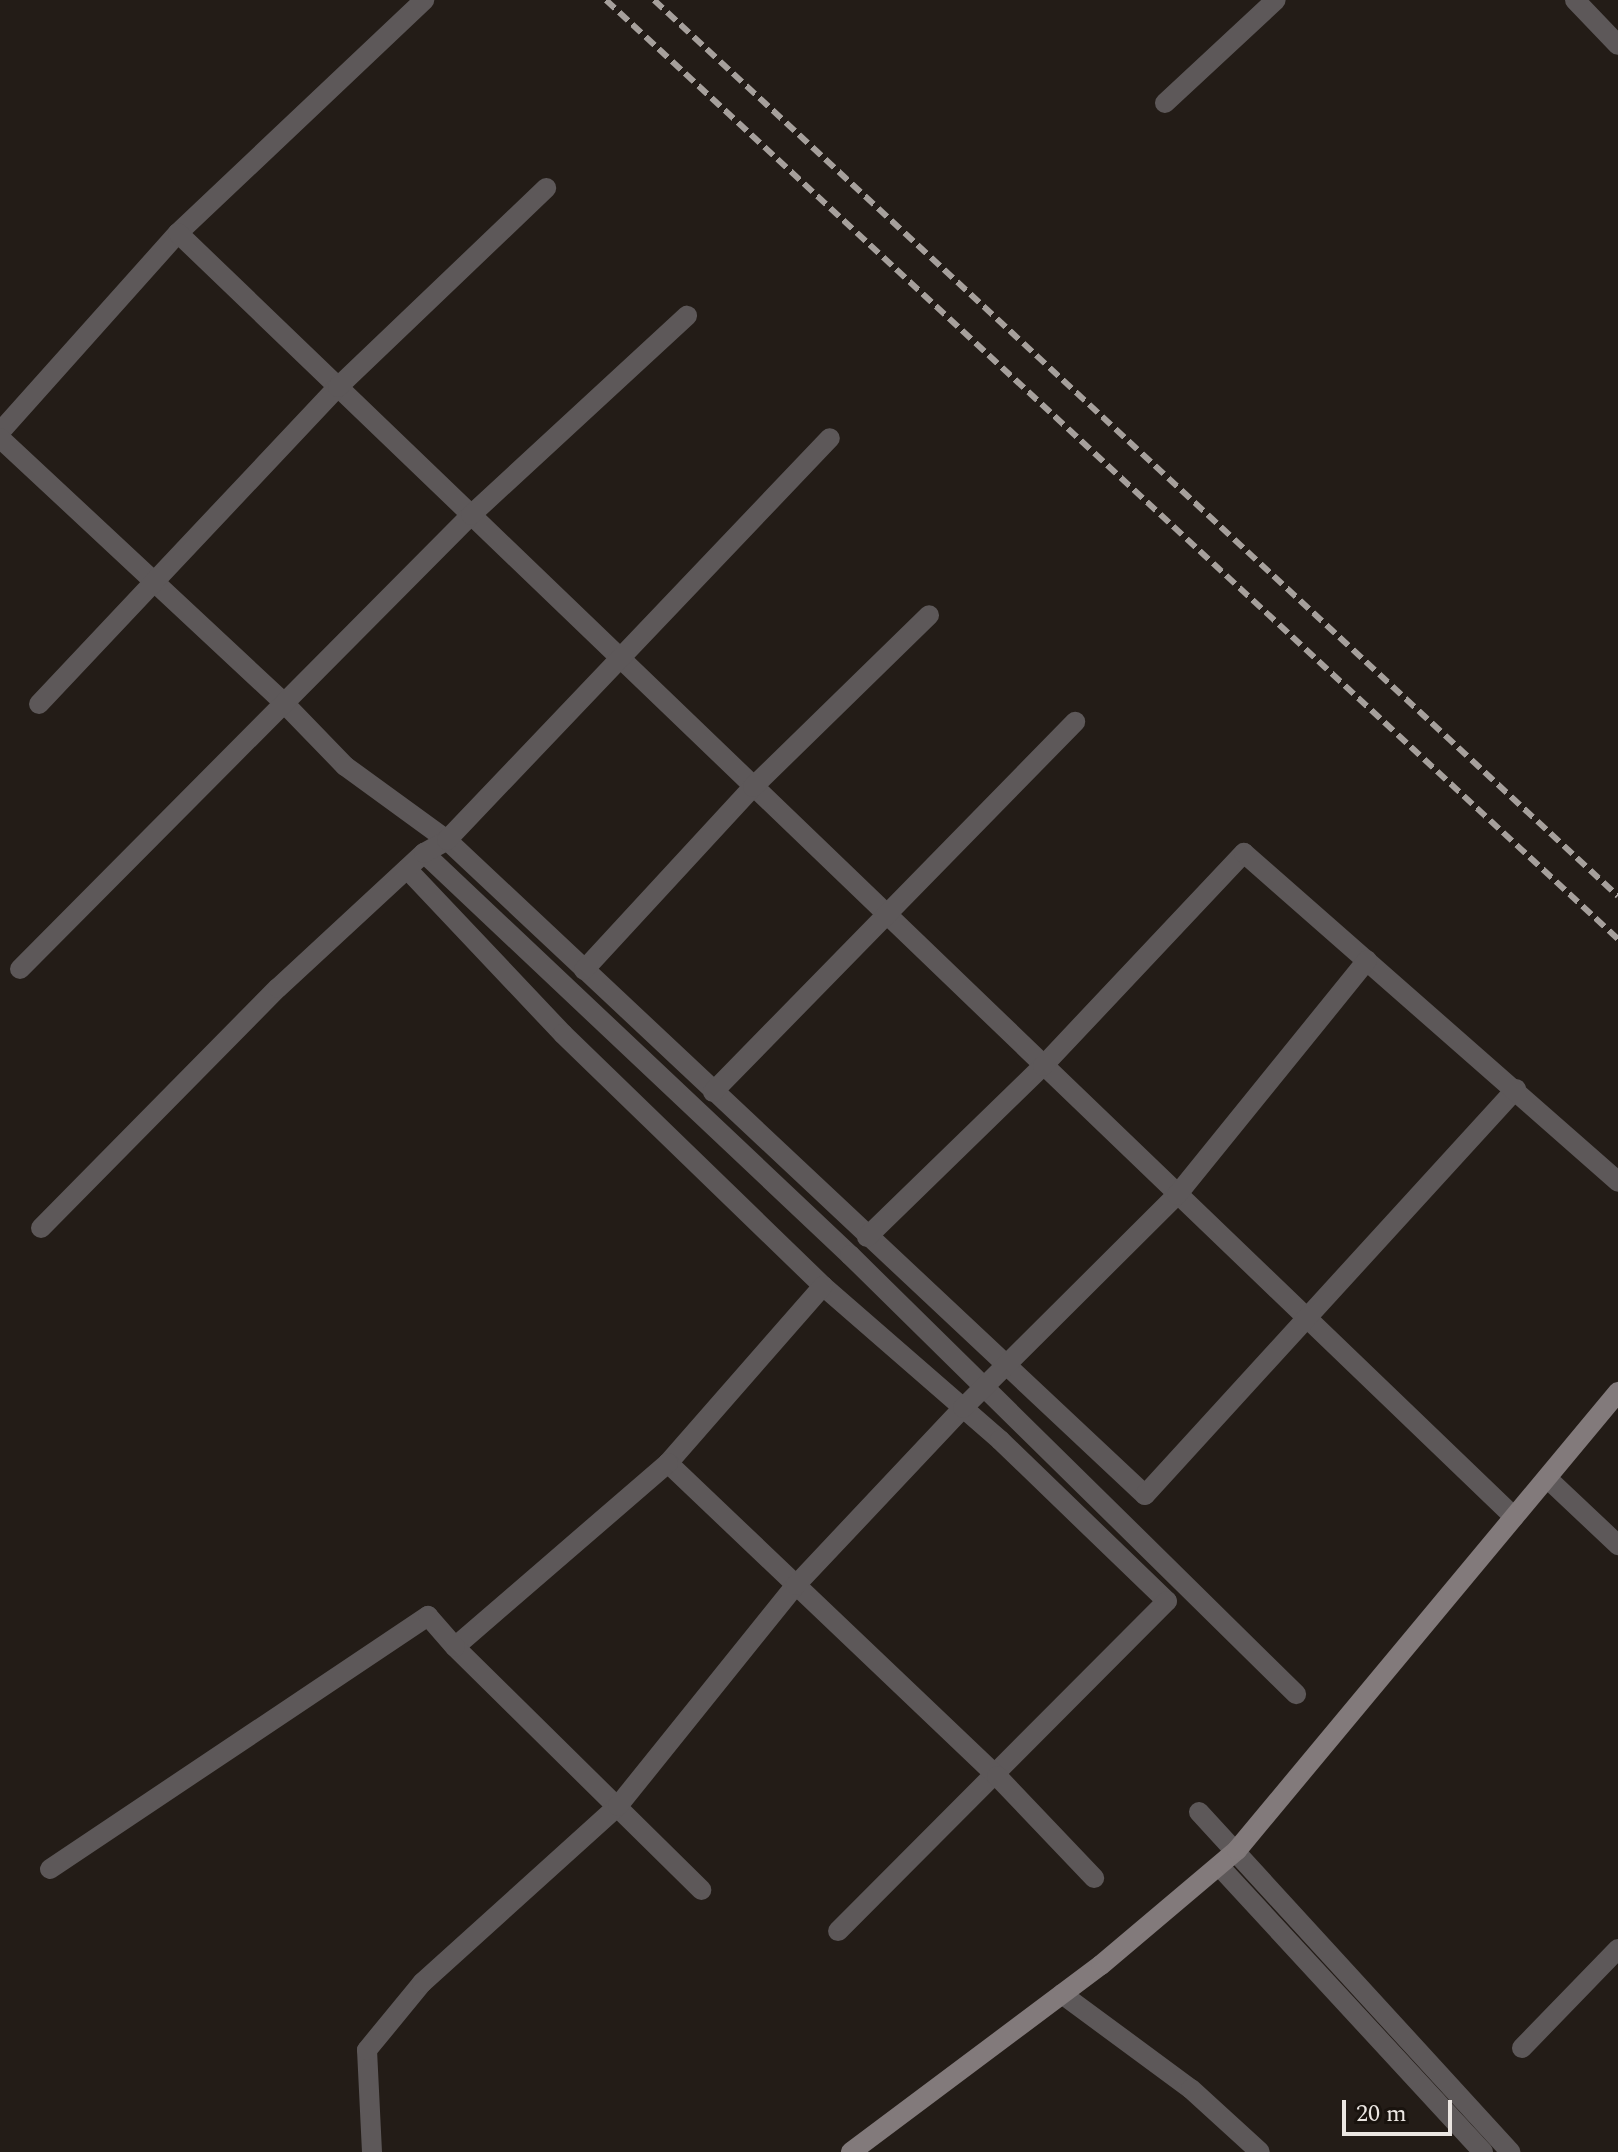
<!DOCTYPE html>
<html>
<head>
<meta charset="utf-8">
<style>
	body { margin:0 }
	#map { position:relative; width:1618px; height:2152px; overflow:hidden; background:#231c17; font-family:Spectral,serif }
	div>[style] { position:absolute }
	.lane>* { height:20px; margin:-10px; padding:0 10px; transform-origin:10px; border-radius:10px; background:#5d5859 }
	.street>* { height:20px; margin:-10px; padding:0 10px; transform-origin:10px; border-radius:10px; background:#5d5859 }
	.secondary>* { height:20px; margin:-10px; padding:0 10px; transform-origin:10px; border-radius:10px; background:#827a7b }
	.rail>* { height:6px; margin-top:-3px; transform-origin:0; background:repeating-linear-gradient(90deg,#a6a09c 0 12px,transparent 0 18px) }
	span { translate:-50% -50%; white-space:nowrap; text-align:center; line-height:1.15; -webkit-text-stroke:8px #19130e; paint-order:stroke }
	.scale { position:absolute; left:1342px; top:2100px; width:110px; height:36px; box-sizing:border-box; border:4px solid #ebe6e2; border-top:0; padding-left:10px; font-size:24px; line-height:28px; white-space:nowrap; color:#ebe6e2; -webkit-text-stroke:6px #19130e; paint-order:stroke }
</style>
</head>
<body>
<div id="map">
	<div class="lane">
		<i style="left:1575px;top:0;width:62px;rotate:46.3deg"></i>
	</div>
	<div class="street">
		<i style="left:1165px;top:103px;width:151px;rotate:-42.9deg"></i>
		<i style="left:178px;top:233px;width:339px;rotate:-43.4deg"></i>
		<i style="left:0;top:432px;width:267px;rotate:-48.2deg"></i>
		<i style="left:178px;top:233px;width:1853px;rotate:43.86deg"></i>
		<i style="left:0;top:438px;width:388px;rotate:43deg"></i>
		<i style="left:284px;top:703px;width:88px;rotate:45.9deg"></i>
		<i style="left:345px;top:766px;width:126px;rotate:36deg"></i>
		<i style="left:447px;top:840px;width:957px;rotate:43.18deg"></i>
		<i style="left:1145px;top:1495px;width:550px;rotate:-47.58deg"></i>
		<i style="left:39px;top:704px;width:436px;rotate:-46.7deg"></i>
		<i style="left:338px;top:387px;width:288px;rotate:-43.7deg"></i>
		<i style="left:424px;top:853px;width:586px;rotate:43.34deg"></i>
		<i style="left:850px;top:1255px;width:626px;rotate:44.55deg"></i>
		<i style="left:407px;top:869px;width:227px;rotate:46.6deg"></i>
		<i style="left:563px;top:1034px;width:362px;rotate:44.1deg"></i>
		<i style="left:823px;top:1286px;width:235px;rotate:41deg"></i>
		<i style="left:1000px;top:1440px;width:232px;rotate:44deg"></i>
		<i style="left:1167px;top:1601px;width:466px;rotate:134.9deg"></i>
		<i style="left:20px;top:969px;width:640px;rotate:-45.19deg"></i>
		<i style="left:471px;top:515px;width:294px;rotate:-42.7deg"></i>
		<i style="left:584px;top:970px;width:249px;rotate:-47.3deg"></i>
		<i style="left:753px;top:787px;width:246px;rotate:-44.3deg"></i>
		<i style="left:713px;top:1092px;width:518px;rotate:-45.63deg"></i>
		<i style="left:41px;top:1228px;width:337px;rotate:-45.4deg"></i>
		<i style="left:278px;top:988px;width:199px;rotate:-42.8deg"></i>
		<i style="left:424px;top:853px;width:26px;rotate:-29deg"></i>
		<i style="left:447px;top:840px;width:555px;rotate:-46.39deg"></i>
		<i style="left:867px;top:1237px;width:245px;rotate:-44.2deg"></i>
		<i style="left:1043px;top:1066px;width:293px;rotate:-46.7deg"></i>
		<i style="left:1244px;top:853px;width:498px;rotate:41.3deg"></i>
		<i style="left:823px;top:1286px;width:235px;rotate:131.2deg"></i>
		<i style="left:668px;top:1463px;width:454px;rotate:43.6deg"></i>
		<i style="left:997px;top:1776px;width:141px;rotate:46.4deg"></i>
		<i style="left:668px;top:1463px;width:281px;rotate:139.2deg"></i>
		<i style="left:455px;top:1647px;width:346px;rotate:44.6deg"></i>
		<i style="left:1547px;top:1478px;width:98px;rotate:43.3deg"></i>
		<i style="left:1199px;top:1812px;width:461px;rotate:47.5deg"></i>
		<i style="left:1220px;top:1867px;width:388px;rotate:47.3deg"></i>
		<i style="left:50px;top:1869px;width:455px;rotate:-33.8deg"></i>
		<i style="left:428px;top:1616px;width:41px;rotate:48.9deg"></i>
		<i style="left:1062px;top:1994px;width:160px;rotate:36.4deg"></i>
		<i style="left:1191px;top:2089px;width:93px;rotate:42.4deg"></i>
		<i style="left:1522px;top:2048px;width:138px;rotate:-45.9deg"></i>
		<i style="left:372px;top:2152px;width:102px;rotate:-92.8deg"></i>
		<i style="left:367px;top:2050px;width:87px;rotate:-50.6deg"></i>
		<i style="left:422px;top:1983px;width:264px;rotate:-42.1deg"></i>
		<i style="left:618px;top:1806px;width:284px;rotate:-51.2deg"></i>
		<i style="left:796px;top:1585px;width:243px;rotate:-46.7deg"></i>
		<i style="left:963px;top:1408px;width:302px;rotate:-44.9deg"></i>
		<i style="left:1177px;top:1195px;width:302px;rotate:-51deg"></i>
	</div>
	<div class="secondary">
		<i style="left:851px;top:2152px;width:312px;rotate:-36.8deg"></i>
		<i style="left:1101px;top:1965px;width:178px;rotate:-40.2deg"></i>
		<i style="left:1237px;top:1850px;width:596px;rotate:-50.24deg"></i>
	</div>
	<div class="rail">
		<i style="left:606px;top:0;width:1381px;rotate:42.86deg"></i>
		<i style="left:654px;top:0;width:1316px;rotate:42.91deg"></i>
	</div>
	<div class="scale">20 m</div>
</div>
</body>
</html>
